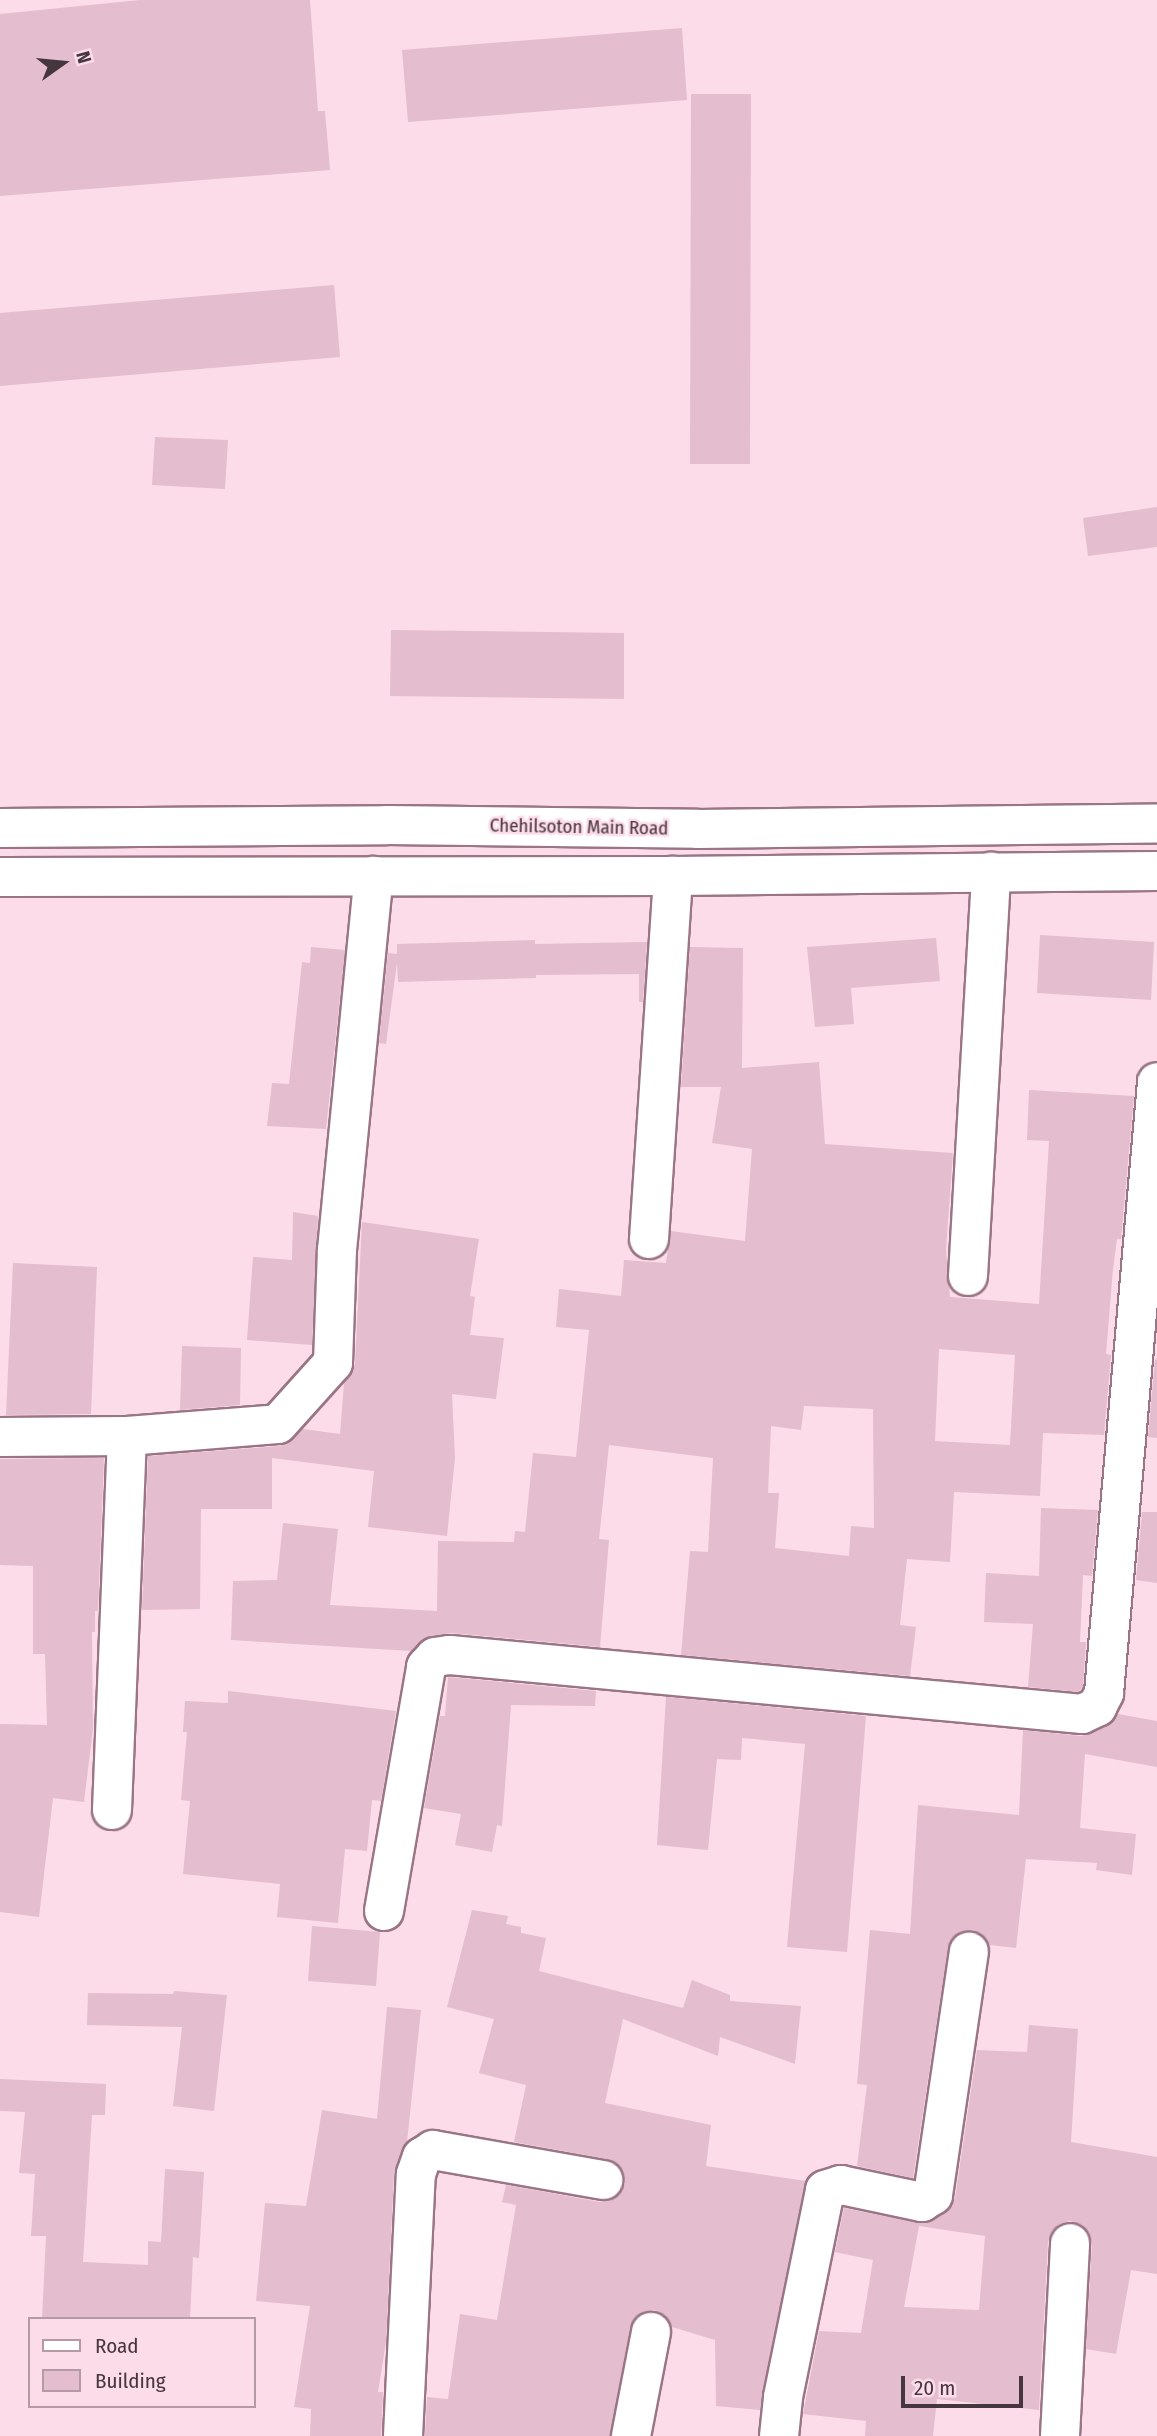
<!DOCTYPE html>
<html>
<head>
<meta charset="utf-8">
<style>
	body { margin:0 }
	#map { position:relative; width:1157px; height:2436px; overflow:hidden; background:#fcdce9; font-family:"Fira Sans Condensed",sans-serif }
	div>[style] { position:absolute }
	.building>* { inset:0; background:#e4bdce }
	.roads { filter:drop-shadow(2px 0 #997585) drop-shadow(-2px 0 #997585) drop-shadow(0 2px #997585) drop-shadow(0 -2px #997585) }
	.minor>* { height:38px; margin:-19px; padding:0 19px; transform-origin:19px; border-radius:19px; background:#fff }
	.secondary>* { height:38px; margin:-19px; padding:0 19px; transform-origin:19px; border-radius:19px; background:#fff }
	span { translate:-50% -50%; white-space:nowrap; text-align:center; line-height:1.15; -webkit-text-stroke:5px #fcdce9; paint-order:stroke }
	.street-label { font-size:19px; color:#46363d }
	.legend { position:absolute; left:28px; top:2317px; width:228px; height:91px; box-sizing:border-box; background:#fcdce9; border:2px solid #b39aa4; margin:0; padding:9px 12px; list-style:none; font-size:21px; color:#46363d }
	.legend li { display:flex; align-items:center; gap:14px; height:35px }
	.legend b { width:35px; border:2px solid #b39aa4 }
	.north { position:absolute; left:28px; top:28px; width:70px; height:70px; -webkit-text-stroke:5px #fcdce9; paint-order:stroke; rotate:75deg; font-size:19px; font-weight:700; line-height:28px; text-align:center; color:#46363d }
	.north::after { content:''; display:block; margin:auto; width:24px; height:32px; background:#46363d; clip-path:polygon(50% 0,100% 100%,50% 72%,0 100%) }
	.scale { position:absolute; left:901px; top:2376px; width:122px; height:32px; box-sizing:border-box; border:4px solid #46363d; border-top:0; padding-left:9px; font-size:21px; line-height:24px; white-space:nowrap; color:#46363d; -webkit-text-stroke:5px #fcdce9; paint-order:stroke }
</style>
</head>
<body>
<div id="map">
	<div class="building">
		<i style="clip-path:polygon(140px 0,310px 0,318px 111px,325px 111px,330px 170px,0 196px,0 14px)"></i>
		<i style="clip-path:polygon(682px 28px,687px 100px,408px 122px,402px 50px)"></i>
		<i style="clip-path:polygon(691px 94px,751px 94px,750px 464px,690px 464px)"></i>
		<i style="clip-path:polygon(334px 285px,340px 357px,0 386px,0 313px)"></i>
		<i style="clip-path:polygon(155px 437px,228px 440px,225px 489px,152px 485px)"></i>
		<i style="clip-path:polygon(1157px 507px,1157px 547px,1088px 556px,1083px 518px)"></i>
		<i style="clip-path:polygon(391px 630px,624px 633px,624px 699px,390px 696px)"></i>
		<i style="clip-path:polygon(1040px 935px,1154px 942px,1151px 1000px,1037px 993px)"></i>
		<i style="clip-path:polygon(936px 938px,940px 981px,851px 988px,854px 1024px,815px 1027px,807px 947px)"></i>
		<i style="clip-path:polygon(535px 940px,535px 944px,647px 942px,643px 1002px,639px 1002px,639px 974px,536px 975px,536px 978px,398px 982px,397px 963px,386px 1044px,379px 1043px,388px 953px,397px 954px,397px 944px)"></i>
		<i style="clip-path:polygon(311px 947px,345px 950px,326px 1129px,267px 1126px,272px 1083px,289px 1084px,302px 962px,310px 963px)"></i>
		<i style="clip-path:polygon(evenodd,690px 947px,743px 948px,742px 1068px,819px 1062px,825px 1144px,953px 1153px,946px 1249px,950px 1297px,1039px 1304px,1049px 1141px,1027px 1140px,1029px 1090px,1134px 1096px,1121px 1239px,1117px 1239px,1113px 1269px,1106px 1354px,1111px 1355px,1104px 1435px,1043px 1433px,1040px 1496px,954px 1492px,950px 1562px,907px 1559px,900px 1625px,916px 1627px,910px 1676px,681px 1655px,690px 1551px,708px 1552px,713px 1458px,609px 1445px,599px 1539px,609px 1540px,600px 1647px,452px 1633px,431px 1636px,411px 1651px,231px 1640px,233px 1581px,277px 1580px,283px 1523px,338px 1529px,330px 1605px,437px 1611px,438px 1541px,514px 1542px,515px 1531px,525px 1532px,533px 1453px,576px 1457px,589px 1330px,556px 1327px,559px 1289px,621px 1296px,624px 1260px,666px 1263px,671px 1231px,745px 1241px,752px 1149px,712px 1143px,721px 1087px,681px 1087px,690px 947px,939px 1349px,1015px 1355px,1010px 1445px,935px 1441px,939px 1349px,690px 947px,804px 1406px,873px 1409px,874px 1528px,851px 1526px,849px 1556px,775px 1548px,779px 1493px,768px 1493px,771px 1426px,801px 1430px,804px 1406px)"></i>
		<i style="clip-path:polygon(293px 1212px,318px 1216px,312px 1345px,247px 1340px,253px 1257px,292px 1260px)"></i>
		<i style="clip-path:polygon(362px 1222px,479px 1239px,470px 1296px,475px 1297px,470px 1335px,504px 1338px,496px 1399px,452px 1394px,455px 1458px,447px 1536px,368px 1527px,374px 1471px,272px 1458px,272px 1509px,201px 1509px,200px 1609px,142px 1610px,148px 1456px,280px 1446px,293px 1439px,303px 1429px,340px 1434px,344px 1383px,355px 1364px)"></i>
		<i style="clip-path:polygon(13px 1263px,97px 1267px,91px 1414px,6px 1415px)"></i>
		<i style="clip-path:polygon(182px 1346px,241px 1348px,240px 1405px,180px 1410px)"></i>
		<i style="clip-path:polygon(1155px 1359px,1157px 1360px,1157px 1438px,1148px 1437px)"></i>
		<i style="clip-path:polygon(104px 1458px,98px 1611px,95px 1611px,95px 1632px,92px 1632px,93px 1729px,84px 1802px,53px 1798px,39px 1917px,0 1912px,0 1724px,47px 1725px,45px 1654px,33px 1654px,33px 1566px,0 1565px,0 1459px)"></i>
		<i style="clip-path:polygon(1041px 1508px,1098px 1510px,1092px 1576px,1083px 1575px,1080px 1642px,1086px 1642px,1083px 1687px,1078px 1692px,1028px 1687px,1033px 1624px,984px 1622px,986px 1573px,1039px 1576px)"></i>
		<i style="clip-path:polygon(1142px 1512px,1157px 1512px,1157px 1583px,1136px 1580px)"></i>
		<i style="clip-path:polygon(448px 1677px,596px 1691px,595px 1706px,511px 1705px,502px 1826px,497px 1825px,492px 1852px,455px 1845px,461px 1814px,424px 1808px,440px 1716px,445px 1716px)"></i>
		<i style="clip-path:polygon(228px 1691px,396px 1711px,381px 1801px,372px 1800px,367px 1851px,345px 1849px,338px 1923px,277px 1917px,280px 1884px,183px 1874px,190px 1801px,181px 1800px,187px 1732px,183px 1732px,185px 1701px,228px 1703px)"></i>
		<i style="clip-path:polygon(666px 1697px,866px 1716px,847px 1952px,787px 1947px,805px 1744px,742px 1738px,741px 1760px,717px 1759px,708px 1850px,657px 1845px)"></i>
		<i style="clip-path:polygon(1118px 1714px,1157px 1721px,1157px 1767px,1085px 1754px,1080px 1828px,1136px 1834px,1132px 1875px,1096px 1870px,1097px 1863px,1026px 1859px,1016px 1948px,990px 1945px,982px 1935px,972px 1930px,960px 1932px,952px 1938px,948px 1948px,913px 2178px,857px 2166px,867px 2085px,857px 2084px,870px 1930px,910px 1934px,918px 1805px,1019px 1815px,1023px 1730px,1081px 1736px,1106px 1727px)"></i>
		<i style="clip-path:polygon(472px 1910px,508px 1916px,506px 1924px,521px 1927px,521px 1933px,546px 1938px,539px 1971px,683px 2008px,692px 1980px,730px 1995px,730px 2001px,801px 2006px,795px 2064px,720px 2037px,718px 2056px,623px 2019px,605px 2103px,711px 2125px,706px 2166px,806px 2181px,760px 2410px,716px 2406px,715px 2340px,672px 2327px,665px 2315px,654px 2310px,645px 2311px,635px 2317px,630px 2328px,610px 2436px,425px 2436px,427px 2397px,448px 2399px,460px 2314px,497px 2320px,516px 2205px,502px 2202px,506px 2185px,600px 2202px,610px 2201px,619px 2195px,625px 2183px,623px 2172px,616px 2163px,607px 2159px,514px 2142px,526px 2085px,479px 2073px,494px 2019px,447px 2007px)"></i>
		<i style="clip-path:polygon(312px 1926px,380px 1932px,376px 1986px,308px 1981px)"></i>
		<i style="clip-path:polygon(174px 1991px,227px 1995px,214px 2111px,173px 2106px,182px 2027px,87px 2025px,88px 1993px,173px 1994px)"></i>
		<i style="clip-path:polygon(387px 2007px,421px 2010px,407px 2142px,394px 2173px,386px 2342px,378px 2392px,383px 2392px,381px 2436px,310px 2436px,311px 2409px,294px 2407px,310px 2306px,256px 2301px,265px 2203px,306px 2206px,322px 2110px,377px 2119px)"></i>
		<i style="clip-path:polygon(evenodd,1029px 2025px,1078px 2029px,1071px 2142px,1157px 2157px,1157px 2274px,1131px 2270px,1116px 2354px,1086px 2349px,1092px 2243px,1089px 2232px,1082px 2225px,1070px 2221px,1059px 2224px,1052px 2231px,1048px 2242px,1039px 2410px,937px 2399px,933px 2436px,865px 2436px,866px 2421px,803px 2414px,819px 2331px,861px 2333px,873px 2260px,835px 2252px,844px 2208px,918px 2223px,933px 2221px,945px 2213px,955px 2198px,977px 2050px,1027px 2052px,1029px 2025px,919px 2226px,985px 2236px,979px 2310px,904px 2307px,919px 2226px)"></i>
		<i style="clip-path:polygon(0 2079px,106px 2084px,105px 2115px,92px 2115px,83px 2262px,148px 2265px,148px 2241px,161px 2242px,165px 2169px,204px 2172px,199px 2258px,193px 2257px,190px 2319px,42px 2319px,46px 2236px,31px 2236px,35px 2174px,19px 2173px,25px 2112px,0 2111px)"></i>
	</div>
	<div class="roads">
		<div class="minor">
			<i style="left:649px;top:1239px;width:364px;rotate:-86.2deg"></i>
			<i style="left:968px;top:1276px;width:405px;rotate:-86.7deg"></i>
			<i style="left:0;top:1437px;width:127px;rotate:-0.5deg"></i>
			<i style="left:127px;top:1436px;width:151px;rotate:-4.5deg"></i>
			<i style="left:278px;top:1424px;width:82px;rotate:-48deg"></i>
			<i style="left:333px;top:1363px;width:113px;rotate:-88deg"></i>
			<i style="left:337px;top:1250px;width:376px;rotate:-84.4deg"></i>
			<i style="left:112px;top:1810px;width:374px;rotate:-87.7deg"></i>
			<i style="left:384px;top:1911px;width:248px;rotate:-80.2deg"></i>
			<i style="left:426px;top:1667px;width:13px;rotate:-48deg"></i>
			<i style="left:435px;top:1657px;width:15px;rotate:-8deg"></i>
			<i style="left:450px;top:1655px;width:635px;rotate:5.33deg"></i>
			<i style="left:1082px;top:1714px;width:17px;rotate:-25deg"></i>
			<i style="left:1097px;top:1707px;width:16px;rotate:-63deg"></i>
			<i style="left:1104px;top:1693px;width:613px;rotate:-85.04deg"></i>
			<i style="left:403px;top:2436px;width:262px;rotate:-87.2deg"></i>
			<i style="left:416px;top:2174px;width:18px;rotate:-71deg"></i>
			<i style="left:422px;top:2157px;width:13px;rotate:-32deg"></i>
			<i style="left:433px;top:2150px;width:173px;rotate:10deg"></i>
			<i style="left:631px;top:2436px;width:106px;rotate:-79.1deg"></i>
			<i style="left:779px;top:2436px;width:39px;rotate:-84deg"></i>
			<i style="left:783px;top:2397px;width:211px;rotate:-78.5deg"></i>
			<i style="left:825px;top:2190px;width:17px;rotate:-17deg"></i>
			<i style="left:841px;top:2185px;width:83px;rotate:11.9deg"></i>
			<i style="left:922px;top:2202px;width:13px;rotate:-32deg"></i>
			<i style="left:933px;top:2195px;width:246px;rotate:-81.6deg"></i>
			<i style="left:1060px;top:2436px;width:193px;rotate:-87deg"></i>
		</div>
		<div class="secondary">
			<i style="left:0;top:828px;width:387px;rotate:-0.4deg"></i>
			<i style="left:387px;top:825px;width:311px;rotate:0.7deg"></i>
			<i style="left:698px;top:829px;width:459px;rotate:-0.7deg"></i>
			<i style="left:0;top:877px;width:673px;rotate:-0.09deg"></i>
			<i style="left:673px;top:876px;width:484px;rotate:-0.6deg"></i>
		</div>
	</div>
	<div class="street-label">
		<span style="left:579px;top:827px;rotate:1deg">Chehilsoton Main Road</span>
	</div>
	<ul class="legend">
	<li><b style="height:9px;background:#fff"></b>Road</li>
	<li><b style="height:19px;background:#e4bdce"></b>Building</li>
	</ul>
	<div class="north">N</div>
	<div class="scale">20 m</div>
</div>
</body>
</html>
